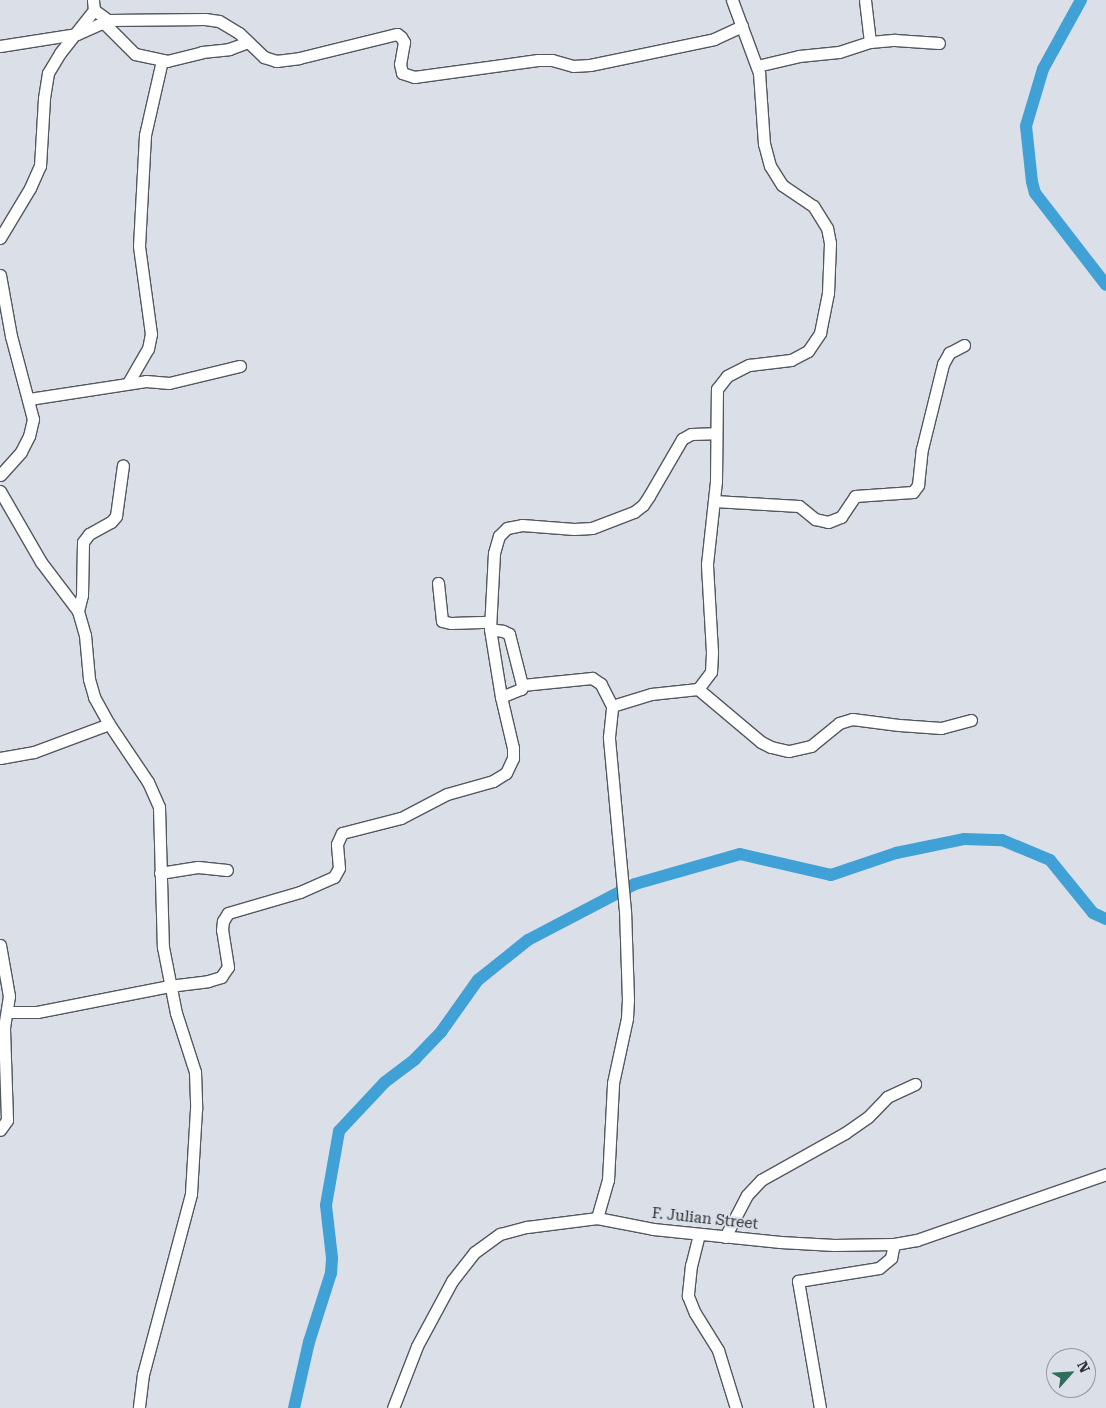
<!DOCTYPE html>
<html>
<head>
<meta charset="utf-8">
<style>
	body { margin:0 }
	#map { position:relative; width:1106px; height:1408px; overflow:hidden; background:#dadfe8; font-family:"Roboto Serif",serif }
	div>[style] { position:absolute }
	.river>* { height:12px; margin:-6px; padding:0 6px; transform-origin:6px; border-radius:6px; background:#40a1d7 }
	.roads { filter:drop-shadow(1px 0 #53585f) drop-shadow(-1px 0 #53585f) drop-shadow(0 1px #53585f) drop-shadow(0 -1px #53585f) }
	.minor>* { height:11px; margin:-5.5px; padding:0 5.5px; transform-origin:5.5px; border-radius:5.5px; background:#fff }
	span { translate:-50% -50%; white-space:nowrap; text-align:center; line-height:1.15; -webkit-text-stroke:4px #dadfe8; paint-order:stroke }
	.street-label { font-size:15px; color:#2d2f32 }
	.north { position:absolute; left:1046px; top:1348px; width:50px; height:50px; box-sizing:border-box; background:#dadfe8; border:1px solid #95999f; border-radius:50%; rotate:64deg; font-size:14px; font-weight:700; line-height:20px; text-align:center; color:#2d2f32 }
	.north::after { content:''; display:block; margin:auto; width:18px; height:22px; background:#306e5b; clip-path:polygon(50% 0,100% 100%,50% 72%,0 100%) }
</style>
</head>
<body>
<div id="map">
	<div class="river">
		<i style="left:1081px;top:0;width:79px;rotate:118.8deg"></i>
		<i style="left:1043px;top:69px;width:59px;rotate:106.6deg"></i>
		<i style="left:1026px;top:126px;width:56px;rotate:83.9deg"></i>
		<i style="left:1032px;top:182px;width:11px;rotate:75deg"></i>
		<i style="left:1035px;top:193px;width:116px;rotate:52.3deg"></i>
		<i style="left:294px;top:1408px;width:68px;rotate:-77.2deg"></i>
		<i style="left:309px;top:1342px;width:72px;rotate:-72.3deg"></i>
		<i style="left:331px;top:1273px;width:15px;rotate:-86deg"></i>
		<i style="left:332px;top:1258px;width:53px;rotate:-96.5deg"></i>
		<i style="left:326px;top:1205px;width:75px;rotate:-80deg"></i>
		<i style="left:339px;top:1131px;width:67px;rotate:-46.8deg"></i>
		<i style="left:385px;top:1082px;width:38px;rotate:-37deg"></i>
		<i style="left:415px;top:1059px;width:37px;rotate:-46deg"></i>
		<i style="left:441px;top:1032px;width:64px;rotate:-54.6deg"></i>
		<i style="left:478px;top:980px;width:64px;rotate:-38.7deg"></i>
		<i style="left:528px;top:940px;width:121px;rotate:-27.6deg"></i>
		<i style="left:635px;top:884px;width:109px;rotate:-15.9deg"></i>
		<i style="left:740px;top:854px;width:93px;rotate:13deg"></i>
		<i style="left:831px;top:875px;width:69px;rotate:-18.7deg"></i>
		<i style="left:896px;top:853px;width:69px;rotate:-11.6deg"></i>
		<i style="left:964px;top:839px;width:38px;rotate:2deg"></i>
		<i style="left:1002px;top:840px;width:52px;rotate:22.6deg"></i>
		<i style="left:1050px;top:860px;width:68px;rotate:50.9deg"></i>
		<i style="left:1093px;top:913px;width:14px;rotate:25deg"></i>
	</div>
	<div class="roads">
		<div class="minor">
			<i style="left:94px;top:10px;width:17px;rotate:36deg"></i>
			<i style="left:108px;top:20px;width:97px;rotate:-0.6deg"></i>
			<i style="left:205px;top:19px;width:14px;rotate:8deg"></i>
			<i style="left:219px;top:21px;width:23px;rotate:31deg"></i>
			<i style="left:239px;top:33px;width:35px;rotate:44deg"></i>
			<i style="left:264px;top:57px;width:13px;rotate:18deg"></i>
			<i style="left:276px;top:61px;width:23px;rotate:-7deg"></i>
			<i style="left:299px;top:58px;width:101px;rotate:-13.8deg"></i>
			<i style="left:397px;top:34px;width:5px;rotate:37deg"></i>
			<i style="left:401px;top:37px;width:6px;rotate:59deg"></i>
			<i style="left:404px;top:42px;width:22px;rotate:100deg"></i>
			<i style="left:400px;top:64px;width:9px;rotate:77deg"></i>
			<i style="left:402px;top:73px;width:13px;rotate:18deg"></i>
			<i style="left:414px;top:77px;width:125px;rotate:-7.8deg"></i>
			<i style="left:538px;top:60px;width:14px"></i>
			<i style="left:552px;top:60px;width:22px;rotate:16deg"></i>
			<i style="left:573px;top:66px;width:17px;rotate:-3deg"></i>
			<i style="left:590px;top:65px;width:127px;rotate:-11.8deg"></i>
			<i style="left:714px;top:39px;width:31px;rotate:-25deg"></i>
			<i style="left:103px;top:22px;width:45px;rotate:45deg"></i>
			<i style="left:135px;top:54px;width:33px;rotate:12deg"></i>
			<i style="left:167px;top:61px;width:36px;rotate:-14deg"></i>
			<i style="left:202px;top:52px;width:27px;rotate:-6deg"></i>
			<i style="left:229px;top:49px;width:20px;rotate:-20deg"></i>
			<i style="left:870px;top:42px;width:25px;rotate:-5deg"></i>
			<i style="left:895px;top:40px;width:44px;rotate:3.9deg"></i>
			<i style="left:0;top:46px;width:78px;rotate:-8.9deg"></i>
			<i style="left:77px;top:34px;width:34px;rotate:-24deg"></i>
			<i style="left:757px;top:66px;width:43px;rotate:-13.4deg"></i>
			<i style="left:799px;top:56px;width:40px;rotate:-5.7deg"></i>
			<i style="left:839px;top:52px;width:33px;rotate:-18deg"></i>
			<i style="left:870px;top:42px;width:42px;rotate:-96.8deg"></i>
			<i style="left:0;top:238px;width:58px;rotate:-59deg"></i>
			<i style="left:30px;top:188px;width:24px;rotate:-66deg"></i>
			<i style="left:40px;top:166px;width:68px;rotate:-86.6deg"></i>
			<i style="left:44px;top:98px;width:25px;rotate:-81deg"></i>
			<i style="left:48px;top:73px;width:23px;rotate:-59deg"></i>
			<i style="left:60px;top:53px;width:55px;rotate:-51.7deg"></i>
			<i style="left:94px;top:10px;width:10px;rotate:-96deg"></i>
			<i style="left:0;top:275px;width:62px;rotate:79.8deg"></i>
			<i style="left:11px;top:336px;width:86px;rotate:75.2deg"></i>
			<i style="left:33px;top:419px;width:17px;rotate:103deg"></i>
			<i style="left:29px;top:436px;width:18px;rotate:117deg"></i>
			<i style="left:21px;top:452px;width:31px;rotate:132deg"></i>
			<i style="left:128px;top:383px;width:39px;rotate:-60deg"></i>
			<i style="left:148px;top:349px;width:15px;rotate:-79deg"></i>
			<i style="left:151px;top:334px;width:89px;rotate:-97.8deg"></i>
			<i style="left:139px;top:246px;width:111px;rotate:-86.9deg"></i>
			<i style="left:145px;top:135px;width:77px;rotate:-77.2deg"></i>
			<i style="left:29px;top:399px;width:118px;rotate:-8.7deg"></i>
			<i style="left:146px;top:381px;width:23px;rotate:5deg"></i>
			<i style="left:169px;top:383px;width:73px;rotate:-13.5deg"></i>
			<i style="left:0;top:491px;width:82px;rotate:60deg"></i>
			<i style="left:41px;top:562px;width:61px;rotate:52.9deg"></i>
			<i style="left:78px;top:611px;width:25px;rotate:74deg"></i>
			<i style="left:85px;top:635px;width:44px;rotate:84.8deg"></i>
			<i style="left:89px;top:679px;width:19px;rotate:74deg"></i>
			<i style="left:94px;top:697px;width:31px;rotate:61deg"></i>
			<i style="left:109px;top:724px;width:70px;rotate:56.1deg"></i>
			<i style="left:148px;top:782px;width:27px;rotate:66deg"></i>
			<i style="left:159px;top:807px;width:140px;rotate:88.4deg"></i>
			<i style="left:163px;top:947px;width:67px;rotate:78.9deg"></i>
			<i style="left:176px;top:1013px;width:62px;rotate:72.1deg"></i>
			<i style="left:195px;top:1072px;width:37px;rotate:88deg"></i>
			<i style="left:196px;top:1109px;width:85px;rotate:93.4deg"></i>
			<i style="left:191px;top:1194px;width:186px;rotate:104.9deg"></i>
			<i style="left:143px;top:1374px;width:34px;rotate:97deg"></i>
			<i style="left:714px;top:501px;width:85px;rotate:3.4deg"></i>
			<i style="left:799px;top:506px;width:21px;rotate:39deg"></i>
			<i style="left:815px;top:519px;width:13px;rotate:13deg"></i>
			<i style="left:828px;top:522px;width:14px;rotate:-21deg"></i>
			<i style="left:841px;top:517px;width:25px;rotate:-56deg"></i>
			<i style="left:855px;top:496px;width:58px;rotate:-3.9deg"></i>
			<i style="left:913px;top:492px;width:9px;rotate:-54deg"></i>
			<i style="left:918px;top:485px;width:36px;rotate:-84deg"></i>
			<i style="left:922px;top:449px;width:88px;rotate:-76.1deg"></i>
			<i style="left:943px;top:364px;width:13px;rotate:-61deg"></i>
			<i style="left:949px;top:353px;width:17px;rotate:-28deg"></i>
			<i style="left:438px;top:583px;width:38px;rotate:84deg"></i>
			<i style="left:442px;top:621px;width:9px;rotate:13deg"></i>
			<i style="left:451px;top:623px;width:38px;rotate:-2deg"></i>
			<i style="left:78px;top:611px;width:16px;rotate:-76deg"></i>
			<i style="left:82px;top:595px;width:53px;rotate:-88.9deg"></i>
			<i style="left:83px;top:542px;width:10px;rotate:-53deg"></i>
			<i style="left:89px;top:534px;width:25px;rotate:-29deg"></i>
			<i style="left:111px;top:522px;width:8px;rotate:-50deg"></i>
			<i style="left:116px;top:516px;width:51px;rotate:-82.2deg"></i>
			<i style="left:698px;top:689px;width:82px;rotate:40.1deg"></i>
			<i style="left:761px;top:742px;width:11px;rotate:27deg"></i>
			<i style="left:771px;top:747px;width:18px;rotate:13deg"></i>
			<i style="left:789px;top:751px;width:23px;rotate:-13deg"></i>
			<i style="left:811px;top:746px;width:36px;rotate:-39deg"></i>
			<i style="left:839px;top:723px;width:14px;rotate:-17deg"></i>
			<i style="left:852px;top:719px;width:47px;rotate:7.3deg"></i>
			<i style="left:899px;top:725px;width:42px;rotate:4.1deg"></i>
			<i style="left:941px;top:728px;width:31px;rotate:-15deg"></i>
			<i style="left:501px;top:697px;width:22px;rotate:-22deg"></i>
			<i style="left:521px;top:689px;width:4px;rotate:-76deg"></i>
			<i style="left:612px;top:706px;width:25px;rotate:-117deg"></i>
			<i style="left:601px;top:684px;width:11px;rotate:-146deg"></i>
			<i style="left:592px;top:678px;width:70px;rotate:174.3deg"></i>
			<i style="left:522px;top:685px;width:53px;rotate:-104.3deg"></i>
			<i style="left:509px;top:634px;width:7px;rotate:-153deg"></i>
			<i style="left:503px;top:631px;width:13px;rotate:-171deg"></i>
			<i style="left:490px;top:629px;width:76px;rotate:-87deg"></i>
			<i style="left:494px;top:553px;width:18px;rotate:-74deg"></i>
			<i style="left:499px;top:536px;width:11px;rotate:-45deg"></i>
			<i style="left:507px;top:528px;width:15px;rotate:-11deg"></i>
			<i style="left:522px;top:525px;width:52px;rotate:4.4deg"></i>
			<i style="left:574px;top:529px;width:18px;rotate:-3deg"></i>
			<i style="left:592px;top:528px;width:45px;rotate:-20.9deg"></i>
			<i style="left:634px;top:512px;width:11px;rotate:-38deg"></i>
			<i style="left:643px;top:505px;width:11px;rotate:-56deg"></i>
			<i style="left:649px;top:496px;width:66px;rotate:-59.9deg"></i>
			<i style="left:682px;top:439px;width:10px;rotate:-29deg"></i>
			<i style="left:691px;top:434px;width:24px;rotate:-2deg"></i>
			<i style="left:0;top:758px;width:35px;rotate:-10deg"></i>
			<i style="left:34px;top:752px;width:80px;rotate:-20.5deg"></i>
			<i style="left:160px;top:873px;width:38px;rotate:-9deg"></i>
			<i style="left:198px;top:867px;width:29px;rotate:6deg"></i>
			<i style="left:0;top:945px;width:52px;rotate:80deg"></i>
			<i style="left:9px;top:996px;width:33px;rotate:99deg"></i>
			<i style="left:4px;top:1029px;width:91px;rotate:88.1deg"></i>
			<i style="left:7px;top:1120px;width:12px;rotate:125deg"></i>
			<i style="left:7px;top:1012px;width:30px"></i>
			<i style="left:37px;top:1012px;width:135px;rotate:-11.1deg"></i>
			<i style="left:169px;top:986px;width:39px;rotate:-7deg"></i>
			<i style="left:208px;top:981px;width:14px;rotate:-17deg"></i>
			<i style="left:221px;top:977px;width:12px;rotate:-55deg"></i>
			<i style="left:228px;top:967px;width:37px;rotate:-99deg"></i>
			<i style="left:222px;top:930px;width:9px;rotate:-84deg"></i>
			<i style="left:223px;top:921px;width:9px;rotate:-58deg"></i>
			<i style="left:228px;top:913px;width:75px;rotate:-16.3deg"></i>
			<i style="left:300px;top:892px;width:37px;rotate:-24deg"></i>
			<i style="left:334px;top:877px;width:10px;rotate:-61deg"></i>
			<i style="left:339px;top:868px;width:24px;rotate:-95deg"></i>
			<i style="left:337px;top:844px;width:12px;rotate:-66deg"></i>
			<i style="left:342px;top:833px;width:61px;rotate:-14.3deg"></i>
			<i style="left:401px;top:818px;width:52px;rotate:-27.6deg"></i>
			<i style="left:447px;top:794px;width:48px;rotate:-15.8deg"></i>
			<i style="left:493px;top:781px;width:15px;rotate:-32deg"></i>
			<i style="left:506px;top:773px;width:17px;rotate:-65deg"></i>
			<i style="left:513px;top:758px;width:10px;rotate:-90deg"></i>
			<i style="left:513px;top:748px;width:52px;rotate:-103.2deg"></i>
			<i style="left:501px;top:697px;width:69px;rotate:-99.2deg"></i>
			<i style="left:597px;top:1218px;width:40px;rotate:-74deg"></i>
			<i style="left:608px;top:1180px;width:97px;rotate:-87deg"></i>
			<i style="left:613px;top:1083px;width:66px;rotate:-77.8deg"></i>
			<i style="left:627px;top:1018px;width:18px;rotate:-87deg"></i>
			<i style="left:628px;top:1000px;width:89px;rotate:-91.9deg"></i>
			<i style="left:625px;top:911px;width:175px;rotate:-95.3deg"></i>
			<i style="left:609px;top:737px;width:31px;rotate:-84deg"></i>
			<i style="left:612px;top:706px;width:41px;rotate:-17.1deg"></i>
			<i style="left:651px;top:694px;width:47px;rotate:-6.1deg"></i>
			<i style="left:698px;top:689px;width:21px;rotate:-53deg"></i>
			<i style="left:711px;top:672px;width:20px;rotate:-87deg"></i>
			<i style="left:712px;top:652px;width:88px;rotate:-93.3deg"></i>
			<i style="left:707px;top:564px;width:83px;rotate:-83.8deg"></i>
			<i style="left:716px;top:481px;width:92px;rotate:-89.4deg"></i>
			<i style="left:717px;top:389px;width:16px;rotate:-52deg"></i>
			<i style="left:727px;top:376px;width:25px;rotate:-27deg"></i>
			<i style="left:749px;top:365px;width:42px;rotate:-6.8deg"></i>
			<i style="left:791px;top:360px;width:19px;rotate:-28deg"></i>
			<i style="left:808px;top:351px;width:22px;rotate:-56deg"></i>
			<i style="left:820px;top:333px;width:41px;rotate:-78.7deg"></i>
			<i style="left:828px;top:293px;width:50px;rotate:-87.7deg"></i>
			<i style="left:830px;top:243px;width:15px;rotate:-101deg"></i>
			<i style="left:827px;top:228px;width:26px;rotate:-122deg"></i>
			<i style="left:813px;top:206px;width:37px;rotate:-146deg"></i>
			<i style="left:782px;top:185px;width:22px;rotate:-122deg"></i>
			<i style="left:770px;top:166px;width:23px;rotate:-105deg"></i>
			<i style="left:764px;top:144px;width:71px;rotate:-94deg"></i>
			<i style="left:759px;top:73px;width:78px;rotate:-110.3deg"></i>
			<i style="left:699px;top:1234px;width:32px;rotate:104deg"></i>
			<i style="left:691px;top:1265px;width:31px;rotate:96deg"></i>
			<i style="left:688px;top:1296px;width:18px;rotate:68deg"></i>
			<i style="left:695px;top:1313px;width:44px;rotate:58.1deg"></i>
			<i style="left:718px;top:1350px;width:61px;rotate:72.8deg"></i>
			<i style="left:725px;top:1237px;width:47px;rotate:-62.4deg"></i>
			<i style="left:747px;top:1195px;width:21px;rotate:-47deg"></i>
			<i style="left:761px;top:1180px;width:96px;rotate:-29.2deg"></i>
			<i style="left:845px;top:1133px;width:28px;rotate:-35deg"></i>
			<i style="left:868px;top:1117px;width:28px;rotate:-46deg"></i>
			<i style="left:887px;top:1097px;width:31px;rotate:-25deg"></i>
			<i style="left:393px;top:1408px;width:66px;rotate:-68.8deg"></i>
			<i style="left:417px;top:1346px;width:74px;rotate:-61.7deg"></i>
			<i style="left:452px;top:1281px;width:37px;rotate:-52deg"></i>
			<i style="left:475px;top:1252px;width:31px;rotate:-36deg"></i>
			<i style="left:500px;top:1234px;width:28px;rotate:-15deg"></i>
			<i style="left:527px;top:1227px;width:71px;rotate:-7.3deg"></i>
			<i style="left:597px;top:1218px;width:57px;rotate:11.1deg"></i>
			<i style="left:653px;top:1229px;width:128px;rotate:5.8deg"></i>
			<i style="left:780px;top:1242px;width:54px;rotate:3.2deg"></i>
			<i style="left:834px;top:1245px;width:60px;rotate:-1deg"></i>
			<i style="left:894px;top:1244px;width:23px;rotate:-10deg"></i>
			<i style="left:917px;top:1240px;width:200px;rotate:-19.2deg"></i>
			<i style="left:820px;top:1408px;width:129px;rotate:-99.8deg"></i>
			<i style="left:798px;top:1281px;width:82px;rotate:-9.1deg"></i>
			<i style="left:879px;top:1268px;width:16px;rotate:-40deg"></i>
			<i style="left:891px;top:1258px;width:14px;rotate:-78deg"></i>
		</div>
	</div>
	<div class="street-label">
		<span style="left:705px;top:1219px;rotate:6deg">F. Julian Street</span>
	</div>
	<div class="north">N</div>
</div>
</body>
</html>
